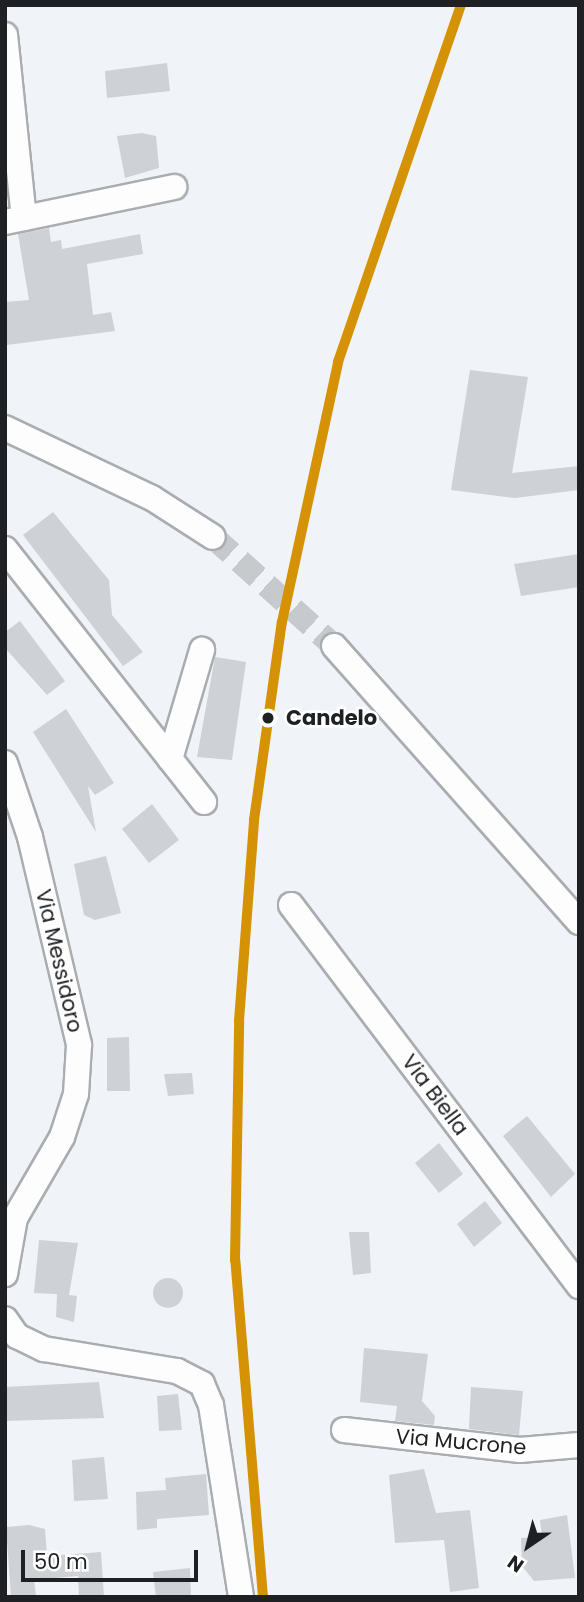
<!DOCTYPE html>
<html>
<head>
<meta charset="utf-8">
<style>
	body { margin:0 }
	#map { position:relative; width:584px; height:1602px; overflow:hidden; background:#f0f4f8; font-family:Poppins,sans-serif }
	div>[style] { position:absolute }
	.building>* { inset:0; background:#ced1d5 }
	.round { border-radius:50% }
	.minor-tunnel>* { height:24px; margin-top:-12px; transform-origin:0; background:repeating-linear-gradient(90deg,#c6cacd 0 24px,transparent 0 36px) }
	.roads { filter:drop-shadow(2px 0 #aaadb0) drop-shadow(-2px 0 #aaadb0) drop-shadow(0 2px #aaadb0) drop-shadow(0 -2px #aaadb0) }
	.minor>* { height:24px; margin:-12px; padding:0 12px; transform-origin:12px; border-radius:12px; background:#fdfdfe }
	.rail-1>* { height:10px; margin:-5px; padding:0 5px; transform-origin:5px; border-radius:5px; background:#d69205 }
	.dots>* { width:19px; height:19px; translate:-50% -50%; box-sizing:border-box; border:4px solid #fff; border-radius:50% }
	span { translate:-50% -50%; white-space:nowrap; text-align:center; line-height:1.15; -webkit-text-stroke:5px #fff; paint-order:stroke }
	.stop-label { font-size:21px; color:#1e2023; font-weight:700 }
	.left { translate:0 -50%; text-align:left }
	.street-label { font-size:21px; color:#1e2023 }
	.frame { position:absolute; inset:0; border:7px solid #1e2023; pointer-events:none }
	.north { position:absolute; left:493px; top:1511px; width:70px; height:70px; -webkit-text-stroke:5px #fff; paint-order:stroke; rotate:215deg; font-size:19px; font-weight:700; line-height:28px; text-align:center; color:#1e2023 }
	.north::after { content:''; display:block; margin:auto; width:24px; height:32px; background:#1e2023; clip-path:polygon(50% 0,100% 100%,50% 72%,0 100%) }
	.scale { position:absolute; left:21px; top:1550px; width:177px; height:32px; box-sizing:border-box; border:4px solid #1e2023; border-top:0; padding-left:9px; font-size:21px; line-height:24px; white-space:nowrap; color:#1e2023; -webkit-text-stroke:5px #fff; paint-order:stroke }
</style>
</head>
<body>
<div id="map">
	<div class="building">
		<i style="clip-path:polygon(167px 63px,170px 91px,107px 98px,105px 71px)"></i>
		<i style="clip-path:polygon(142px 133px,156px 136px,159px 168px,125px 178px,117px 136px)"></i>
		<i style="clip-path:polygon(49px 228px,51px 242px,61px 240px,62px 249px,140px 234px,143px 254px,87px 264px,93px 315px,111px 312px,115px 331px,7px 345px,5px 302px,29px 300px,18px 234px)"></i>
		<i style="clip-path:polygon(470px 370px,528px 377px,512px 473px,579px 466px,579px 490px,515px 498px,451px 490px)"></i>
		<i style="clip-path:polygon(53px 512px,109px 580px,112px 615px,143px 652px,123px 666px,23px 535px)"></i>
		<i style="clip-path:polygon(579px 554px,579px 587px,521px 596px,514px 564px)"></i>
		<i style="clip-path:polygon(20px 621px,65px 681px,47px 695px,5px 648px,5px 632px)"></i>
		<i style="clip-path:polygon(215px 657px,246px 662px,232px 760px,197px 757px)"></i>
		<i style="clip-path:polygon(66px 709px,114px 783px,95px 795px,88px 786px,96px 832px,33px 732px)"></i>
		<i style="clip-path:polygon(152px 804px,179px 840px,149px 863px,122px 829px)"></i>
		<i style="clip-path:polygon(106px 856px,121px 913px,95px 920px,84px 915px,74px 864px)"></i>
		<i style="clip-path:polygon(129px 1037px,130px 1091px,107px 1091px,107px 1038px)"></i>
		<i style="clip-path:polygon(192px 1073px,194px 1094px,168px 1096px,164px 1074px)"></i>
		<i style="clip-path:polygon(527px 1116px,575px 1174px,551px 1197px,503px 1136px)"></i>
		<i style="clip-path:polygon(439px 1143px,463px 1174px,439px 1193px,415px 1163px)"></i>
		<i style="clip-path:polygon(485px 1201px,502px 1223px,474px 1247px,457px 1224px)"></i>
		<i style="clip-path:polygon(349px 1232px,369px 1232px,371px 1273px,353px 1275px)"></i>
		<i style="clip-path:polygon(39px 1240px,78px 1243px,69px 1295px,77px 1296px,74px 1322px,56px 1317px,57px 1294px,34px 1293px)"></i>
		<i class="round" style="left:153px;top:1278px;width:30px;height:30px"></i>
		<i style="clip-path:polygon(364px 1348px,428px 1354px,422px 1401px,435px 1416px,434px 1425px,395px 1421px,397px 1406px,360px 1402px)"></i>
		<i style="clip-path:polygon(99px 1382px,104px 1418px,5px 1421px,5px 1387px)"></i>
		<i style="clip-path:polygon(471px 1387px,523px 1391px,519px 1435px,469px 1429px)"></i>
		<i style="clip-path:polygon(178px 1394px,182px 1430px,159px 1431px,157px 1396px)"></i>
		<i style="clip-path:polygon(104px 1457px,108px 1499px,74px 1501px,72px 1460px)"></i>
		<i style="clip-path:polygon(424px 1469px,436px 1513px,470px 1510px,479px 1588px,450px 1592px,444px 1540px,395px 1543px,389px 1475px)"></i>
		<i style="clip-path:polygon(206px 1474px,209px 1515px,157px 1519px,157px 1528px,137px 1530px,136px 1492px,166px 1490px,165px 1478px)"></i>
		<i style="clip-path:polygon(567px 1515px,575px 1578px,534px 1581px,522px 1566px,521px 1538px,542px 1537px,540px 1520px)"></i>
		<i style="clip-path:polygon(29px 1525px,45px 1529px,47px 1556px,101px 1552px,104px 1597px,79px 1597px,78px 1576px,34px 1580px,36px 1595px,11px 1597px,6px 1527px)"></i>
		<i style="clip-path:polygon(190px 1568px,191px 1597px,156px 1597px,153px 1572px)"></i>
	</div>
	<div class="minor-tunnel">
		<i style="left:213px;top:537px;width:163px;rotate:42deg"></i>
	</div>
	<div class="roads">
		<div class="minor">
			<i style="left:5px;top:35px;width:184px;rotate:84.1deg"></i>
			<i style="left:5px;top:222px;width:173px;rotate:-11.7deg"></i>
			<i style="left:5px;top:428px;width:163px;rotate:25.5deg"></i>
			<i style="left:152px;top:498px;width:72px;rotate:32.6deg"></i>
			<i style="left:5px;top:549px;width:322px;rotate:51.8deg"></i>
			<i style="left:334px;top:646px;width:369px;rotate:48.4deg"></i>
			<i style="left:170px;top:759px;width:114px;rotate:-73.6deg"></i>
			<i style="left:5px;top:763px;width:78px;rotate:71.3deg"></i>
			<i style="left:30px;top:837px;width:214px;rotate:76.7deg"></i>
			<i style="left:79px;top:1045px;width:49px;rotate:93.5deg"></i>
			<i style="left:76px;top:1094px;width:45px;rotate:108deg"></i>
			<i style="left:62px;top:1137px;width:94px;rotate:120.1deg"></i>
			<i style="left:15px;top:1218px;width:57px;rotate:100.1deg"></i>
			<i style="left:291px;top:905px;width:478px;rotate:52.9deg"></i>
			<i style="left:5px;top:1319px;width:21px;rotate:55deg"></i>
			<i style="left:17px;top:1336px;width:30px;rotate:26deg"></i>
			<i style="left:44px;top:1349px;width:135px;rotate:9.4deg"></i>
			<i style="left:177px;top:1371px;width:28px;rotate:27deg"></i>
			<i style="left:202px;top:1384px;width:23px;rotate:67deg"></i>
			<i style="left:211px;top:1405px;width:194px;rotate:81.1deg"></i>
			<i style="left:344px;top:1430px;width:177px;rotate:6.5deg"></i>
			<i style="left:520px;top:1450px;width:59px;rotate:-4.8deg"></i>
		</div>
	</div>
	<div class="rail-1">
		<i style="left:263px;top:1597px;width:338px;rotate:-94.7deg"></i>
		<i style="left:235px;top:1260px;width:239px;rotate:-89deg"></i>
		<i style="left:239px;top:1021px;width:202px;rotate:-85.7deg"></i>
		<i style="left:254px;top:820px;width:200px;rotate:-82deg"></i>
		<i style="left:282px;top:622px;width:266px;rotate:-77.8deg"></i>
		<i style="left:338px;top:362px;width:378px;rotate:-71deg"></i>
	</div>
	<div class="dots">
		<i style="left:268px;top:718px;background:#1e2023"></i>
	</div>
	<div class="stop-label">
		<span class="left" style="left:286px;top:718px">Candelo</span>
	</div>
	<div class="street-label">
		<span style="left:59px;top:961px;rotate:77deg">Via Messidoro</span>
		<span style="left:435px;top:1095px;rotate:53deg">Via Biella</span>
		<span style="left:461px;top:1442px;rotate:5deg">Via Mucrone</span>
	</div>
	<div class="frame"></div>
	<div class="north">N</div>
	<div class="scale">50 m</div>
</div>
</body>
</html>
